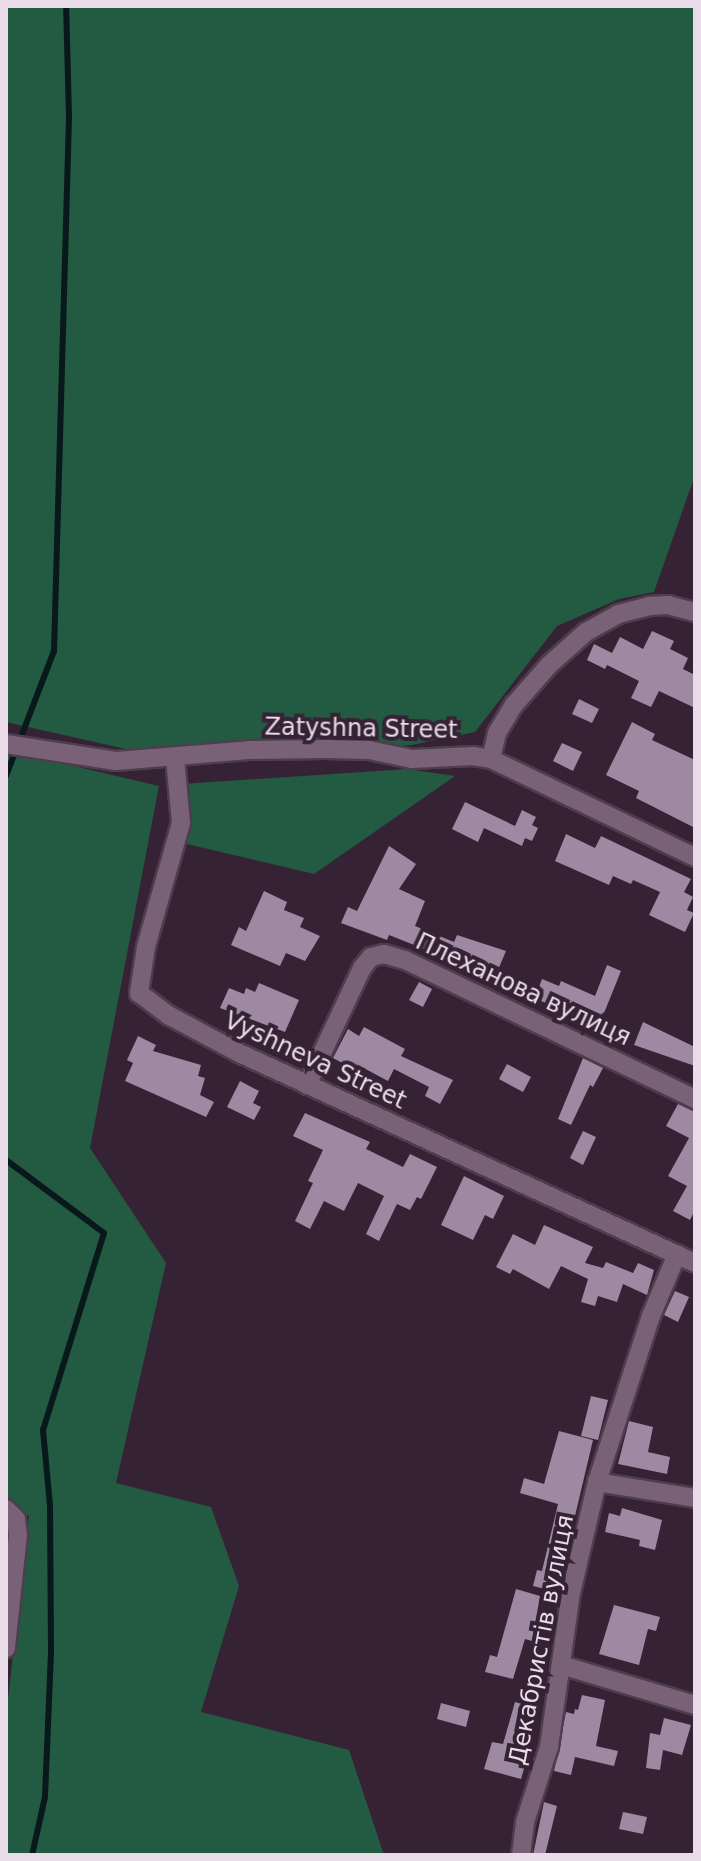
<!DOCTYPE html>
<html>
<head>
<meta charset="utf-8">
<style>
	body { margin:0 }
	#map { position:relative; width:701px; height:1861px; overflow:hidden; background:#362235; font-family:"DejaVu Sans",sans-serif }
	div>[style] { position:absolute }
	.green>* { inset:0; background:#235a42 }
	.stream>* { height:6px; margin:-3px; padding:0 3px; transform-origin:3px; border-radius:3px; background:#09181b }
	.building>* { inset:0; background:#9d89a1 }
	.roads { filter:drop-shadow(2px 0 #4e3d4d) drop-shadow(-2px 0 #4e3d4d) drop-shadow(0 2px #4e3d4d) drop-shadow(0 -2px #4e3d4d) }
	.minor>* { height:18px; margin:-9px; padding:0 9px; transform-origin:9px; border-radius:9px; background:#796277 }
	span { translate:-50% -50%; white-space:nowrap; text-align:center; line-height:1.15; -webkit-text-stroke:8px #362235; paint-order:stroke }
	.street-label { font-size:24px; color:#e9dce8 }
	.frame { position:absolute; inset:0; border:8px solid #e9dce8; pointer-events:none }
</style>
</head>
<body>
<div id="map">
	<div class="green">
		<i style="clip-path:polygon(6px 6px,695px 6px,695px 475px,654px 592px,619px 599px,557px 626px,475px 732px,412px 745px,157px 756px,6px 722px)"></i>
		<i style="clip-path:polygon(6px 750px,159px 786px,90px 1148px,166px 1263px,116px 1483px,211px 1507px,239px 1586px,201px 1712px,349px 1750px,384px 1855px,6px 1855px,6px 1716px,29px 1516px,6px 1504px)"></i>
		<i style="clip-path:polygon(407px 769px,455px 776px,314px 874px,174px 841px,182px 784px)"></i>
	</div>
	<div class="stream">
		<i style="left:6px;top:776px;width:134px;rotate:-69deg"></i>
		<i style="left:54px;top:651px;width:534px;rotate:-88.39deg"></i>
		<i style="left:69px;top:117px;width:111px;rotate:-91.5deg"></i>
		<i style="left:6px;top:1160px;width:122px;rotate:36.7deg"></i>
		<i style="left:104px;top:1233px;width:206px;rotate:107.2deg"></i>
		<i style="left:43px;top:1430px;width:75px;rotate:84.7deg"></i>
		<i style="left:50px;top:1505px;width:148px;rotate:89.6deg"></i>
		<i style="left:51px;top:1653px;width:144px;rotate:92.4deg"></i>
		<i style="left:45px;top:1797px;width:59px;rotate:102.6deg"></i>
	</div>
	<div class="building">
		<i style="clip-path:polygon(652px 631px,674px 641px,670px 649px,688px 658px,683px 669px,695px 675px,695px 708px,659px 691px,651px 707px,631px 698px,639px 681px,607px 665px,605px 669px,587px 660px,594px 644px,612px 653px,620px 637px,643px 649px)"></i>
		<i style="clip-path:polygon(579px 699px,599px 709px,592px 723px,572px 714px)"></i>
		<i style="clip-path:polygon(632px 722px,655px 734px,652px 740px,695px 760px,695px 828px,636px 798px,639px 791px,606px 775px)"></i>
		<i style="clip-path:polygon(562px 743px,582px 752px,573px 771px,553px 761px)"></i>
		<i style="clip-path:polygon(465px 802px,515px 826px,522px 810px,536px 817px,532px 825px,538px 828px,532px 841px,525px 838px,522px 846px,484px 828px,478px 842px,452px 829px)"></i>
		<i style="clip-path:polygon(566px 834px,595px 848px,601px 836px,691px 879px,684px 892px,693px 897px,687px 910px,694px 913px,685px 932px,649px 915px,660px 892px,633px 880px,631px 884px,613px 876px,609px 885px,555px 861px)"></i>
		<i style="clip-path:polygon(389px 846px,416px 864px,399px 889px,425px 901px,415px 926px,454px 942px,457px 935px,506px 951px,495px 977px,389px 935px,387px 940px,341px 923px,348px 907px,357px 911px)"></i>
		<i style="clip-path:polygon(264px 891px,287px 902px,284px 910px,304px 918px,300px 927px,320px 936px,305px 961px,286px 953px,280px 966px,231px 945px,239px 927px,246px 931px)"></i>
		<i style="clip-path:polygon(607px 965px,621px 971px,598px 1028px,535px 998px,542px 979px,559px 986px,561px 981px,595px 996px)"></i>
		<i style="clip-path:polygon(419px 982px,432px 989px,423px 1007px,409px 1000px)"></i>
		<i style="clip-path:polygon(259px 983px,299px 1000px,285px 1032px,220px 1008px,229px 988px,244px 994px,246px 988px,255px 992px)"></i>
		<i style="clip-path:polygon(643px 1022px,695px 1047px,695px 1066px,634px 1045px)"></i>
		<i style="clip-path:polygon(364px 1027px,405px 1049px,401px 1056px,453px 1080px,440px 1104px,425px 1096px,429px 1087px,394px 1069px,388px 1081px,358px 1065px,355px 1070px,333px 1058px,348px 1029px,359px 1036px)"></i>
		<i style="clip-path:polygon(138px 1036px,156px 1045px,153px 1051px,201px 1065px,198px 1076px,205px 1078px,200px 1095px,214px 1102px,206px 1117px,125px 1081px,133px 1063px,127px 1060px)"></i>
		<i style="clip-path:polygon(583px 1058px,603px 1068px,593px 1087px,590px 1085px,571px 1125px,558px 1119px)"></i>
		<i style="clip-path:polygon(507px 1064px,531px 1077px,523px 1092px,499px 1079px)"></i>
		<i style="clip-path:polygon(240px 1081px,259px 1091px,253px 1103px,261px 1107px,254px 1120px,227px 1107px)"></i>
		<i style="clip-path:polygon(678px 1104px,695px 1112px,695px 1210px,690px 1220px,673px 1211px,687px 1186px,668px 1176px,689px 1138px,666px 1126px)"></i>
		<i style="clip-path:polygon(305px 1113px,370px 1142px,366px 1149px,403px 1167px,410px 1154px,437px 1167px,421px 1199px,417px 1197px,410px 1210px,397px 1204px,379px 1241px,366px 1234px,384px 1196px,358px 1183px,344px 1211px,324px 1201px,310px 1229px,295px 1221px,313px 1183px,308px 1181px,323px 1150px,293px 1136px)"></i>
		<i style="clip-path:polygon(583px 1131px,596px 1137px,583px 1165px,570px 1158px)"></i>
		<i style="clip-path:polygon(464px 1176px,504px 1196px,493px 1219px,485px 1215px,473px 1240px,441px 1225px)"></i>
		<i style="clip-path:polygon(544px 1225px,593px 1247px,585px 1263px,603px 1268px,606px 1262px,633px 1273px,638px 1263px,654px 1270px,647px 1295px,623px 1284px,617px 1302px,598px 1296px,595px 1306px,581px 1302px,588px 1279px,561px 1266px,549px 1289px,513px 1269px,510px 1274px,496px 1267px,513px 1234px,535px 1245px)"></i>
		<i style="clip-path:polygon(675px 1291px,689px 1297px,678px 1322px,664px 1315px)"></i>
		<i style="clip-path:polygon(591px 1396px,608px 1400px,598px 1440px,581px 1436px)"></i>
		<i style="clip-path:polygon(629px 1421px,653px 1427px,648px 1452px,670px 1457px,667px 1474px,618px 1464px)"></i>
		<i style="clip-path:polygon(559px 1431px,593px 1440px,557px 1592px,533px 1586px,537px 1570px,542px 1571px,558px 1504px,520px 1493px,524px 1478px,544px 1484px)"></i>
		<i style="clip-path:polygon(622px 1508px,662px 1520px,655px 1550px,639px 1546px,640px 1540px,605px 1532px,609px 1513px,620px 1516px)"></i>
		<i style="clip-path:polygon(516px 1589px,540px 1596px,532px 1641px,525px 1639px,513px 1679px,485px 1672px,490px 1655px,497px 1657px)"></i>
		<i style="clip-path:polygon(614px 1605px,660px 1617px,656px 1631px,648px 1629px,639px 1665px,599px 1654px)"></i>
		<i style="clip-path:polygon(582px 1695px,605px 1700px,596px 1746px,618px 1751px,614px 1766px,575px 1757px,571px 1775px,554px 1771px,566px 1712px,574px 1714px,575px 1709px,578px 1710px)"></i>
		<i style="clip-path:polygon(515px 1702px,532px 1707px,521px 1750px,529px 1752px,521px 1779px,484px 1769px,492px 1742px,503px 1744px)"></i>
		<i style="clip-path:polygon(441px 1703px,470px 1711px,466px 1727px,437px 1719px)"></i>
		<i style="clip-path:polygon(664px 1718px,691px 1725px,682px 1755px,663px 1750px,660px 1770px,646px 1768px,650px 1733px,660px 1735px)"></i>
		<i style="clip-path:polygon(544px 1802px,557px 1806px,545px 1855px,533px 1855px)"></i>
		<i style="clip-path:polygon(623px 1812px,647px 1817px,643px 1834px,619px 1829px)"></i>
	</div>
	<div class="roads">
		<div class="minor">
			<i style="left:6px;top:744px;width:111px;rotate:8.8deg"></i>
			<i style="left:116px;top:761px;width:133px;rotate:-4.7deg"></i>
			<i style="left:249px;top:750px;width:76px;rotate:-0.8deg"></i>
			<i style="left:325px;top:749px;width:44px;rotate:1.3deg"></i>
			<i style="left:369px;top:750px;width:44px;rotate:11.8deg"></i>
			<i style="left:412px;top:759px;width:61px;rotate:-2.8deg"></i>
			<i style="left:473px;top:756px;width:18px;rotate:9deg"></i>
			<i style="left:491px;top:759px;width:226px;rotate:25.7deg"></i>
			<i style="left:175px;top:758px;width:65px;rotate:84.7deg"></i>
			<i style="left:181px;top:823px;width:129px;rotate:105.8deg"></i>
			<i style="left:146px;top:947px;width:47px;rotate:98.7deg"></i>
			<i style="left:139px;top:993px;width:39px;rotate:37deg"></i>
			<i style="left:170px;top:1016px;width:76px;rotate:28.2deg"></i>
			<i style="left:237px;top:1052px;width:504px;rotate:24.74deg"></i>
			<i style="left:491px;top:759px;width:27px;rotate:-77deg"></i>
			<i style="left:497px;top:733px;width:33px;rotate:-59deg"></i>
			<i style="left:514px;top:705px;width:53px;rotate:-48.8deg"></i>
			<i style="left:549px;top:665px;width:50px;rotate:-41.7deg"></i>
			<i style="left:586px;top:632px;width:37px;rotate:-29deg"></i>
			<i style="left:618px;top:614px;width:32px;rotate:-14deg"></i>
			<i style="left:649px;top:606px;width:19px;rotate:-3deg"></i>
			<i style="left:668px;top:605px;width:28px;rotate:15deg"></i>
			<i style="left:307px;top:1085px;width:129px;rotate:-64.8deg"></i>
			<i style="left:362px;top:968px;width:14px;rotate:-51deg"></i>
			<i style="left:371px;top:957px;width:13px;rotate:-13deg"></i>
			<i style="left:384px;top:954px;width:22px;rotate:16deg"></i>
			<i style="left:405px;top:960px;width:322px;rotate:25.6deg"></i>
			<i style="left:597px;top:1482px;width:99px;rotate:9.3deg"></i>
			<i style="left:6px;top:1509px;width:14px;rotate:45deg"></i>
			<i style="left:16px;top:1519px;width:16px;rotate:83deg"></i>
			<i style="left:18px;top:1535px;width:114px;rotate:96.1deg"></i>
			<i style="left:561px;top:1665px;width:140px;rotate:16.6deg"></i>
			<i style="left:521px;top:1855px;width:33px;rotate:-83deg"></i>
			<i style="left:525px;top:1822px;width:79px;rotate:-72.3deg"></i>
			<i style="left:549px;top:1747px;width:156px;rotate:-81.9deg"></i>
			<i style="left:571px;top:1593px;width:114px;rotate:-76.8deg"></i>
			<i style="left:597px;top:1482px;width:175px;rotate:-72deg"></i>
			<i style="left:651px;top:1316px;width:67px;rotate:-67.2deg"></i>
		</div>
	</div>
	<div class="street-label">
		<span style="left:361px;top:729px;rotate:1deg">Zatyshna Street</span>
		<span style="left:523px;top:990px;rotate:25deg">Плеханова вулиця</span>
		<span style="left:315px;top:1061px;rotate:25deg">Vyshneva Street</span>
		<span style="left:542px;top:1640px;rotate:-79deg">Декабристів вулиця</span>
	</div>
	<div class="frame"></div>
</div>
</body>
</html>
